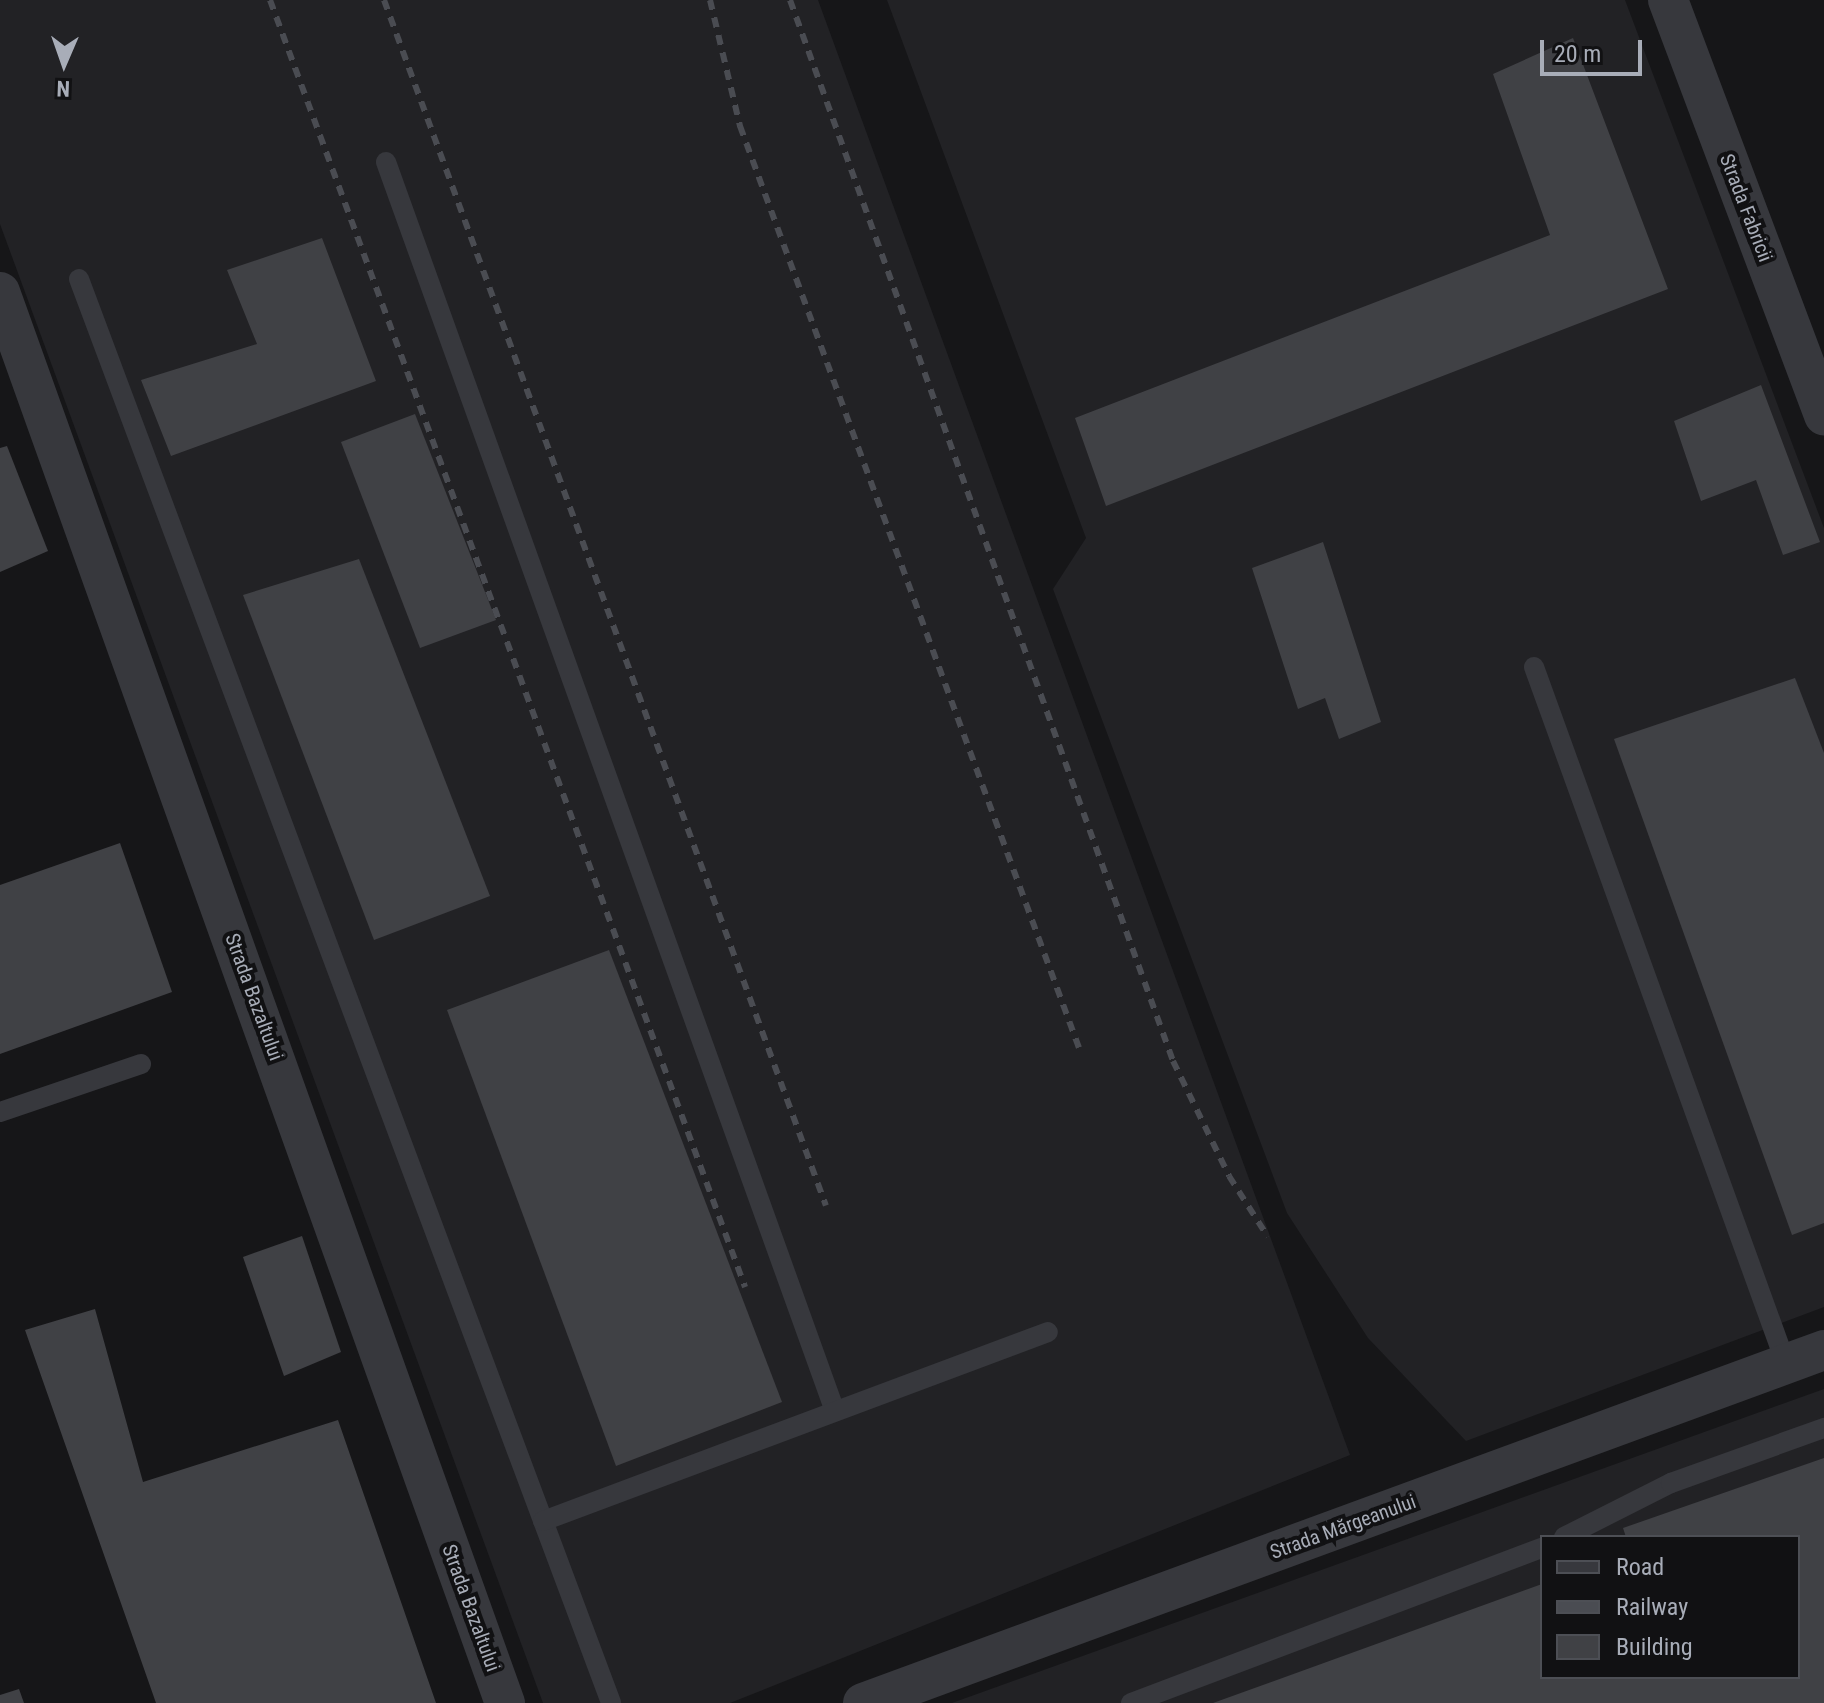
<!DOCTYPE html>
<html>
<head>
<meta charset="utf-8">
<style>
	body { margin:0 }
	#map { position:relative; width:1824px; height:1703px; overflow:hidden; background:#161618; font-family:"Roboto Condensed",sans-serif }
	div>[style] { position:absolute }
	.built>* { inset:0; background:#222225 }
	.building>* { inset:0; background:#404145 }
	.lane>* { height:20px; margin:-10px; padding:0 10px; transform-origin:10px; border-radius:10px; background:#37383d }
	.street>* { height:40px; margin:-20px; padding:0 20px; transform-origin:20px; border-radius:20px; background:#37383d }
	.rail>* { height:6px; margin-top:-3px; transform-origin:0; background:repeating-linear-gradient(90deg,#4a4c52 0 10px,transparent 0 18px) }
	span { translate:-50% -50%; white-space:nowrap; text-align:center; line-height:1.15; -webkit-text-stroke:8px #111113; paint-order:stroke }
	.street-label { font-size:20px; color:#a8adb8 }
	.legend { position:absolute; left:1540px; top:1535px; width:260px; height:144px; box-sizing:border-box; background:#111113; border:2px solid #4d4f55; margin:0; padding:10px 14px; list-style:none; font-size:24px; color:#a8adb8 }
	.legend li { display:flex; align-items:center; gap:16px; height:40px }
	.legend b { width:40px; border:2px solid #4d4f55 }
	.north { position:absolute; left:24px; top:24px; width:80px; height:80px; -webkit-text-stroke:6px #111113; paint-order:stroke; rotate:182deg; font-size:22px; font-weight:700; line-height:32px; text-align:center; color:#a8adb8 }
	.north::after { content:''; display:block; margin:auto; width:28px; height:36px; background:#a8adb8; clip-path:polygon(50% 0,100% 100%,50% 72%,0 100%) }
	.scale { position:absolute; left:1540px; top:40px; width:102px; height:36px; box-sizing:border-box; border:4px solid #a8adb8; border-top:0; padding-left:10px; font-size:24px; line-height:28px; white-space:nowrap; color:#a8adb8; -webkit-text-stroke:6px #111113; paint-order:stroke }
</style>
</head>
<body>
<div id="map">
	<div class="built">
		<i style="clip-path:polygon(0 0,818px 0,1350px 1455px,730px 1703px,543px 1703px,0 224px)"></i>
		<i style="clip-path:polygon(887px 0,1625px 0,1824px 528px,1824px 1307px,1466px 1441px,1368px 1338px,1287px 1213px,1053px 589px,1086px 538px)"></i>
		<i style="clip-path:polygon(evenodd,1824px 1389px,1824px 1703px,952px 1703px,1824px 1389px,1542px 1537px,1798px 1537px,1798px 1677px,1542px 1677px,1542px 1537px)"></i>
	</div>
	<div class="building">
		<i style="clip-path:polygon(1573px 38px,1668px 289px,1106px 506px,1075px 418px,1550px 235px,1493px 74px)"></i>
		<i style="clip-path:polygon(322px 238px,376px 381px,171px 456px,141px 380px,257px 344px,227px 270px)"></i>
		<i style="clip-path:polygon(1761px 385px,1820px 542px,1783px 555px,1756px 480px,1701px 501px,1674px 421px)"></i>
		<i style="clip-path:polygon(415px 414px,496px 620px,420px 648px,341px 442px)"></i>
		<i style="clip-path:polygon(7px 446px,48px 551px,0 572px,0 448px)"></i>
		<i style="clip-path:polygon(1323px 542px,1381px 722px,1339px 739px,1325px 698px,1298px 709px,1252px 568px)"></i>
		<i style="clip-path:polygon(359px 559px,490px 896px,374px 940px,243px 595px)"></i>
		<i style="clip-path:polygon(1795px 678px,1824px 753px,1824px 1223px,1792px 1235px,1614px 739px)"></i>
		<i style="clip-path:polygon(120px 843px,172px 992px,0 1054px,0 885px)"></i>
		<i style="clip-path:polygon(609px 950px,782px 1402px,616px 1466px,447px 1010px)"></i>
		<i style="clip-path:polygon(302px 1236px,341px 1352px,284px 1376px,243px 1257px)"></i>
		<i style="clip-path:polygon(95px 1309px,143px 1482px,338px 1420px,436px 1703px,156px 1703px,25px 1330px)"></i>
		<i style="clip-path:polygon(1824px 1458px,1824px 1703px,1213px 1703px,1542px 1584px,1542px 1677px,1798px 1677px,1798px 1537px,1626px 1537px,1623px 1528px)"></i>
		<i style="clip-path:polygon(19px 1689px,24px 1703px,0 1703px,0 1695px)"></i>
	</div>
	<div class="lane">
		<i style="left:386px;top:162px;width:1327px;rotate:70.23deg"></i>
		<i style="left:79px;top:279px;width:1520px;rotate:69.51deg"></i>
		<i style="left:1534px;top:667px;width:741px;rotate:70.12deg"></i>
		<i style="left:0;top:1112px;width:149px;rotate:-18.8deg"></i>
		<i style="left:543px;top:1521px;width:539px;rotate:-20.52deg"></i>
		<i style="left:1564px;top:1537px;width:120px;rotate:-26.8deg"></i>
		<i style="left:1671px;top:1483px;width:163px;rotate:-19.8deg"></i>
		<i style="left:1131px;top:1703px;width:439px;rotate:-20.7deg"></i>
	</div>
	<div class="street">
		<i style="left:1668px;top:0;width:444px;rotate:69.4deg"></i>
		<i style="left:0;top:292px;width:1499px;rotate:70.31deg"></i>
		<i style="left:863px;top:1703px;width:1024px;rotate:-20.17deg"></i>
	</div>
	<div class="rail">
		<i style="left:270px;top:0;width:1372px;rotate:69.74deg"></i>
		<i style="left:384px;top:0;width:1284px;rotate:69.87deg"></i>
		<i style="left:710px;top:0;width:130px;rotate:76.6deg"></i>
		<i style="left:740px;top:126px;width:982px;rotate:69.81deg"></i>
		<i style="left:790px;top:0;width:1128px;rotate:70.15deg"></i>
		<i style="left:1173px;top:1061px;width:128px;rotate:64deg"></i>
		<i style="left:1229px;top:1176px;width:72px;rotate:57.4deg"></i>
	</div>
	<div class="street-label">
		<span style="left:1746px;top:208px;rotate:69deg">Strada Fabricii</span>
		<span style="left:254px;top:997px;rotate:70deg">Strada Bazaltului</span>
		<span style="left:1343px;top:1527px;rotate:-20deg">Strada Mărgeanului</span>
		<span style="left:471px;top:1608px;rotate:70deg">Strada Bazaltului</span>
	</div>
	<ul class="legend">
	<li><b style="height:10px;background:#37383d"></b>Road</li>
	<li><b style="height:10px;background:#4a4c52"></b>Railway</li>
	<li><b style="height:22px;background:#404145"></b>Building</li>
	</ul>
	<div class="north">N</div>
	<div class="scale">20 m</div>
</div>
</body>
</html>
